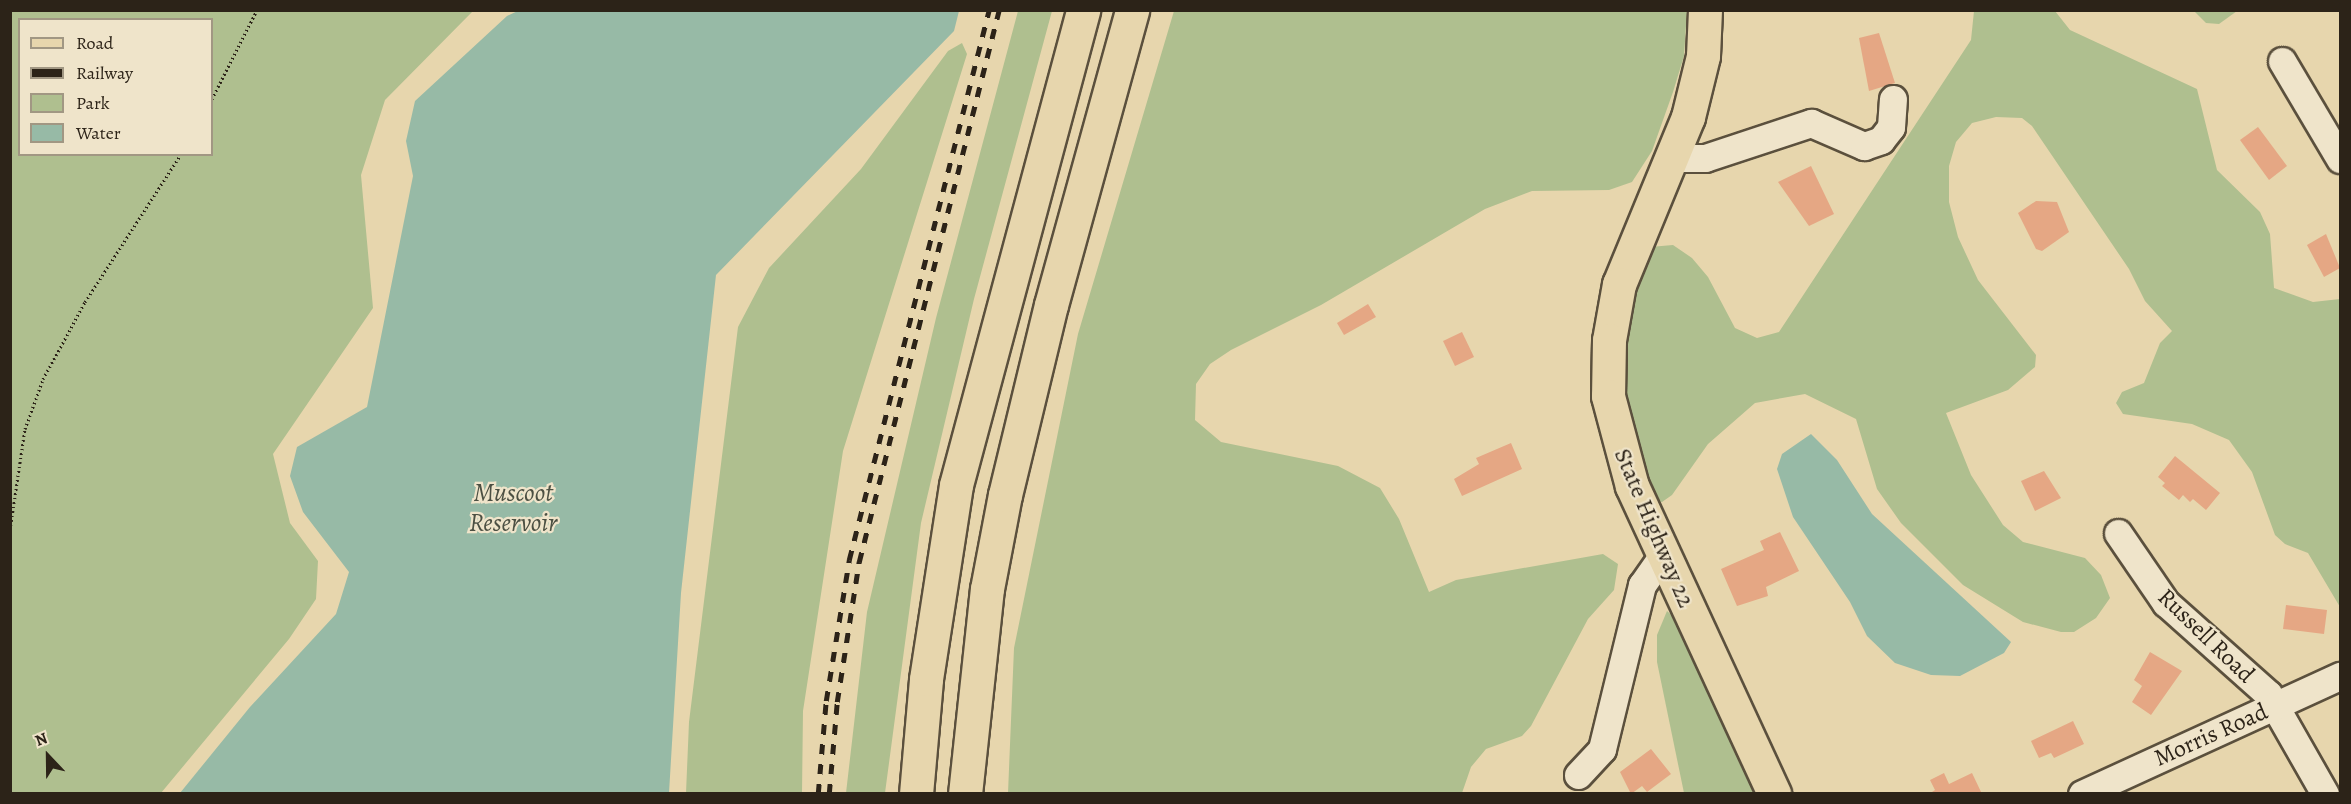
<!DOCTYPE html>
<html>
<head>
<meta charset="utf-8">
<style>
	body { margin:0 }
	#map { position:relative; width:2351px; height:804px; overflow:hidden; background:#e7d6ad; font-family:Alegreya,serif }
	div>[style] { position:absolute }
	.green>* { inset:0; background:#afbf8f }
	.water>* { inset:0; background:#97baa6 }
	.building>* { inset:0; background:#e5a784 }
	.path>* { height:3px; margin-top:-1.5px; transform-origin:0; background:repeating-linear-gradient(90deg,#2c2318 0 1.5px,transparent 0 4.5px) }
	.roads { filter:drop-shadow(2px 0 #5b503d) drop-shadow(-2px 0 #5b503d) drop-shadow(0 2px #5b503d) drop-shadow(0 -2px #5b503d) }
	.minor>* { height:27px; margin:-13.5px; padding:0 13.5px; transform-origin:13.5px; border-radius:13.5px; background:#efe4ca }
	.major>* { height:33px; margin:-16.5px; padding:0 16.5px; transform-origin:16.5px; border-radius:16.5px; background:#e7d6ad }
	.highway>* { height:33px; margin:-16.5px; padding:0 16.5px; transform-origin:16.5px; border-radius:16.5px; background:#e7d6ad }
	.rail>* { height:4.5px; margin-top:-2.25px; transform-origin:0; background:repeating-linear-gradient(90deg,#2c2318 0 10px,transparent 0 20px) }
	span { translate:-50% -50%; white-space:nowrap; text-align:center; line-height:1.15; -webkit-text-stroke:4.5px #efe4ca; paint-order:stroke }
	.street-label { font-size:24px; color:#2c2318 }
	.water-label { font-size:26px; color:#4c5043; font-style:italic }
	.frame { position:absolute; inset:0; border:12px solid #2c2318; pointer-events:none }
	.legend { position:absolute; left:18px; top:18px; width:195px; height:138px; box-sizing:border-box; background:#efe4ca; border:2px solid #a19783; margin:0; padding:8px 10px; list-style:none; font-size:18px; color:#2c2318 }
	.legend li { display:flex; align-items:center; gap:12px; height:30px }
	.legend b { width:30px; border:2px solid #a19783 }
	.north { position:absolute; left:18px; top:726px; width:60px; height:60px; -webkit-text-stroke:4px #efe4ca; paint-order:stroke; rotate:338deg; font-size:16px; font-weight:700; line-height:24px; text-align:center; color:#2c2318 }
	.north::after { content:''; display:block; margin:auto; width:21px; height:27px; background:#2c2318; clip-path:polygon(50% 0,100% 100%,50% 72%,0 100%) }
</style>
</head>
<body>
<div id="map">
	<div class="green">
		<i style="clip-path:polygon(evenodd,10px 11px,473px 11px,385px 100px,361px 175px,373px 308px,273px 454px,290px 523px,318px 561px,316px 599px,289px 639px,161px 793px,11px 793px,10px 11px,20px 20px,212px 20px,212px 154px,20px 154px,20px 20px)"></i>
		<i style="clip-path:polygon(1018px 11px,1052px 11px,974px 299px,921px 523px,885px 793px,846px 793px,867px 612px,936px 318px)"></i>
		<i style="clip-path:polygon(1174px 11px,1687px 11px,1684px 56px,1673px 92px,1652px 151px,1632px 182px,1609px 190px,1532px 191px,1485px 209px,1321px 305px,1231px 350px,1210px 364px,1196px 384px,1195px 420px,1221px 442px,1338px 466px,1380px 488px,1399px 519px,1429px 592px,1456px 580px,1603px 554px,1618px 564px,1614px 590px,1588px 619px,1531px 726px,1522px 736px,1486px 749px,1471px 767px,1462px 793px,1008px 793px,1014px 648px,1078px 334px)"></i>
		<i style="clip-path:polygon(1974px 11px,2055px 11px,2070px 30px,2197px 89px,2217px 170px,2260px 212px,2270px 234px,2274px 288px,2313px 302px,2340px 299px,2340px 607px,2308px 553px,2285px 544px,2275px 535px,2252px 472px,2229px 440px,2192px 424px,2123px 414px,2116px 403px,2122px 392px,2144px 383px,2160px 343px,2172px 331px,2145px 301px,2129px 269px,2032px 126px,2022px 118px,1996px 117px,1972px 123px,1956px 142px,1949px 166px,1949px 202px,1958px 237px,1978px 280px,2036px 355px,2035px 367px,2008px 390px,1946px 413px,1971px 475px,2003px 525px,2023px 542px,2085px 558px,2101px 575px,2110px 598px,2096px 618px,2074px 632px,2061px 632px,2023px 622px,1963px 585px,1901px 523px,1877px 489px,1856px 419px,1805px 394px,1755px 403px,1708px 444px,1672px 495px,1662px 502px,1650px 499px,1621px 367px,1638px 267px,1650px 247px,1673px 245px,1692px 258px,1708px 277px,1735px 328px,1757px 338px,1779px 332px,1971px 40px)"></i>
		<i style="clip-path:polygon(2194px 11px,2237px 11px,2219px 24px,2206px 23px)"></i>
		<i style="clip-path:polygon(962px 43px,967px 54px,843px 451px,803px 711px,802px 793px,686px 793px,689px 722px,738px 327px,769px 268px,861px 169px,948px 51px)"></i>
		<i style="clip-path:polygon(1667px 611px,1676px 619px,1754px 793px,1684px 793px,1657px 662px,1657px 635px)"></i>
	</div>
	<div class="water">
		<i style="clip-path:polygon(520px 10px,959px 11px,954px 31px,716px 275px,681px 593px,669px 793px,180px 793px,250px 707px,336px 614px,349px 572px,303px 512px,290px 476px,297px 447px,367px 407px,413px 176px,406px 141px,415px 101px,507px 16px)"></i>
		<i style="clip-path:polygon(1811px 434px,1837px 460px,1872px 514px,2011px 642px,2004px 653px,1960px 676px,1931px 675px,1895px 663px,1867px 636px,1850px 602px,1793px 517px,1777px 469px,1782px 454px)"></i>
	</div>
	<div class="building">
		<i style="clip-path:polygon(1879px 33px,1895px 83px,1869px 91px,1859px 38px)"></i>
		<i style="clip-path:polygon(2258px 127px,2287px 166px,2269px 180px,2240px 140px)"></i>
		<i style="clip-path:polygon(1811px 166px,1834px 214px,1809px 226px,1778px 182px)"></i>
		<i style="clip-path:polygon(2036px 201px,2057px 202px,2069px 232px,2042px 251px,2036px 249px,2018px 213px)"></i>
		<i style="clip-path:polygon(2326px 234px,2340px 268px,2324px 277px,2307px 245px)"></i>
		<i style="clip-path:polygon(1368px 304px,1376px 317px,1344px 335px,1337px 323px)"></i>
		<i style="clip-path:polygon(1462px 332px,1474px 357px,1455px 366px,1443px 341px)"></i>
		<i style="clip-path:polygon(1511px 443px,1522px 469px,1462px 496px,1454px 479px,1479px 464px,1476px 458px)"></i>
		<i style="clip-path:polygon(2175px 456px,2220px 493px,2206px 510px,2193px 499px,2190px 502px,2183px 495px,2179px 500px,2162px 486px,2165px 483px,2158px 477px)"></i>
		<i style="clip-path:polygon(2044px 471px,2061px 498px,2035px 511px,2021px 481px)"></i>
		<i style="clip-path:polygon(1780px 532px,1799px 571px,1766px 587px,1768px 596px,1737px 606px,1721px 569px,1764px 550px,1760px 541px)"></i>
		<i style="clip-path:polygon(2286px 605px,2327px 610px,2324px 634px,2283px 629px)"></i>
		<i style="clip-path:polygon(2150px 652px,2182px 671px,2151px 715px,2132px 702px,2142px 686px,2134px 680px)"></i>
		<i style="clip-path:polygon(2073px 721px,2084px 744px,2054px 758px,2051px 753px,2039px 758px,2031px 741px)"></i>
		<i style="clip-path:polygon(1651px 749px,1671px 774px,1647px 792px,1642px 786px,1631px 794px,1620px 772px)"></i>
		<i style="clip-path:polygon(1944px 773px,1949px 784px,1972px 773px,1982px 794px,1929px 794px,1935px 790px,1930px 780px)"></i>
	</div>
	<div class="path">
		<i style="left:212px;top:99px;width:100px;rotate:-63.2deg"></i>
		<i style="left:10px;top:530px;width:102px;rotate:-81.6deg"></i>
		<i style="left:25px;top:429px;width:53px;rotate:-70.2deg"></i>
		<i style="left:43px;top:379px;width:88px;rotate:-61.4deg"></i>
		<i style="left:85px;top:302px;width:176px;rotate:-57deg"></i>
	</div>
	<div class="roads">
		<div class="minor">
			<i style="left:2282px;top:61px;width:114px;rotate:59.4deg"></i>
			<i style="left:1671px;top:158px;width:34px"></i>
			<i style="left:1705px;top:158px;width:112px;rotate:-18.3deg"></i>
			<i style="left:1811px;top:123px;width:58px;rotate:23.5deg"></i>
			<i style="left:1864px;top:146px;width:18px;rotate:-19deg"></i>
			<i style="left:1881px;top:140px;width:16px;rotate:-52deg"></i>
			<i style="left:1891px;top:127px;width:28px;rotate:-86deg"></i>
			<i style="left:2118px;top:533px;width:85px;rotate:55.6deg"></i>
			<i style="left:2166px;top:603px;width:137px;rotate:41.7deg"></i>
			<i style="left:2268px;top:694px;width:115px;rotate:60.3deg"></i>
			<i style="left:1578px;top:775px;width:35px;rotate:-47deg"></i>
			<i style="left:1602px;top:749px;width:169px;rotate:-76.3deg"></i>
			<i style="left:1642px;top:585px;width:37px;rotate:-55deg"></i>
			<i style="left:2082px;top:794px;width:284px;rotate:-24.6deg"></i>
		</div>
		<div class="major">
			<i style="left:1705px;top:10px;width:46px;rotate:92.5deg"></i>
			<i style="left:1703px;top:56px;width:63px;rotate:103.8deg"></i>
			<i style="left:1688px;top:117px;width:181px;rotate:112.4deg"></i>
			<i style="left:1619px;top:284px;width:57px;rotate:100.1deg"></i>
			<i style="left:1609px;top:340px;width:56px;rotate:91deg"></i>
			<i style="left:1608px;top:396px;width:93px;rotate:75.1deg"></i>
			<i style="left:1632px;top:486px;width:339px;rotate:65.2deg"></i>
		</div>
		<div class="highway">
			<i style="left:916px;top:794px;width:115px;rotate:-85deg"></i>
			<i style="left:926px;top:679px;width:196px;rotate:-81.2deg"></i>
			<i style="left:956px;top:485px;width:492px;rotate:-75deg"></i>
			<i style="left:965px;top:794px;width:206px;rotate:-83.9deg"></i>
			<i style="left:987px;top:589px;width:96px;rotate:-79.2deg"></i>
			<i style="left:1005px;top:495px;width:195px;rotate:-76.4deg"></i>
			<i style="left:1051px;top:305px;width:306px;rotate:-74.6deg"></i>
		</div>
	</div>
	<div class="rail">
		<i style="left:818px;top:794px;width:93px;rotate:-85.1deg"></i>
		<i style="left:826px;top:701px;width:143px;rotate:-80.7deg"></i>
		<i style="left:849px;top:560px;width:568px;rotate:-75.72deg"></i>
		<i style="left:829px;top:794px;width:92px;rotate:-85deg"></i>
		<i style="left:837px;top:702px;width:142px;rotate:-81.1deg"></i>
		<i style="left:859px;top:562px;width:569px;rotate:-75.77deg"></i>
	</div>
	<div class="street-label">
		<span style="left:1654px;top:528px;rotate:67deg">State Highway 22</span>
		<span style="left:2206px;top:636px;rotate:44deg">Russell Road</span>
		<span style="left:2211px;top:735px;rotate:-24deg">Morris Road</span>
	</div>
	<div class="water-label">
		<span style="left:513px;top:508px">Muscoot<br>Reservoir</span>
	</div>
	<div class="frame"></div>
	<ul class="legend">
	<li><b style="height:8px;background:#e7d6ad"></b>Road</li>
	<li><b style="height:8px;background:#2c2318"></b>Railway</li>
	<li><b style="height:16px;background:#afbf8f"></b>Park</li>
	<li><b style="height:16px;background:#97baa6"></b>Water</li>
	</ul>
	<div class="north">N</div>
</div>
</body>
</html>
